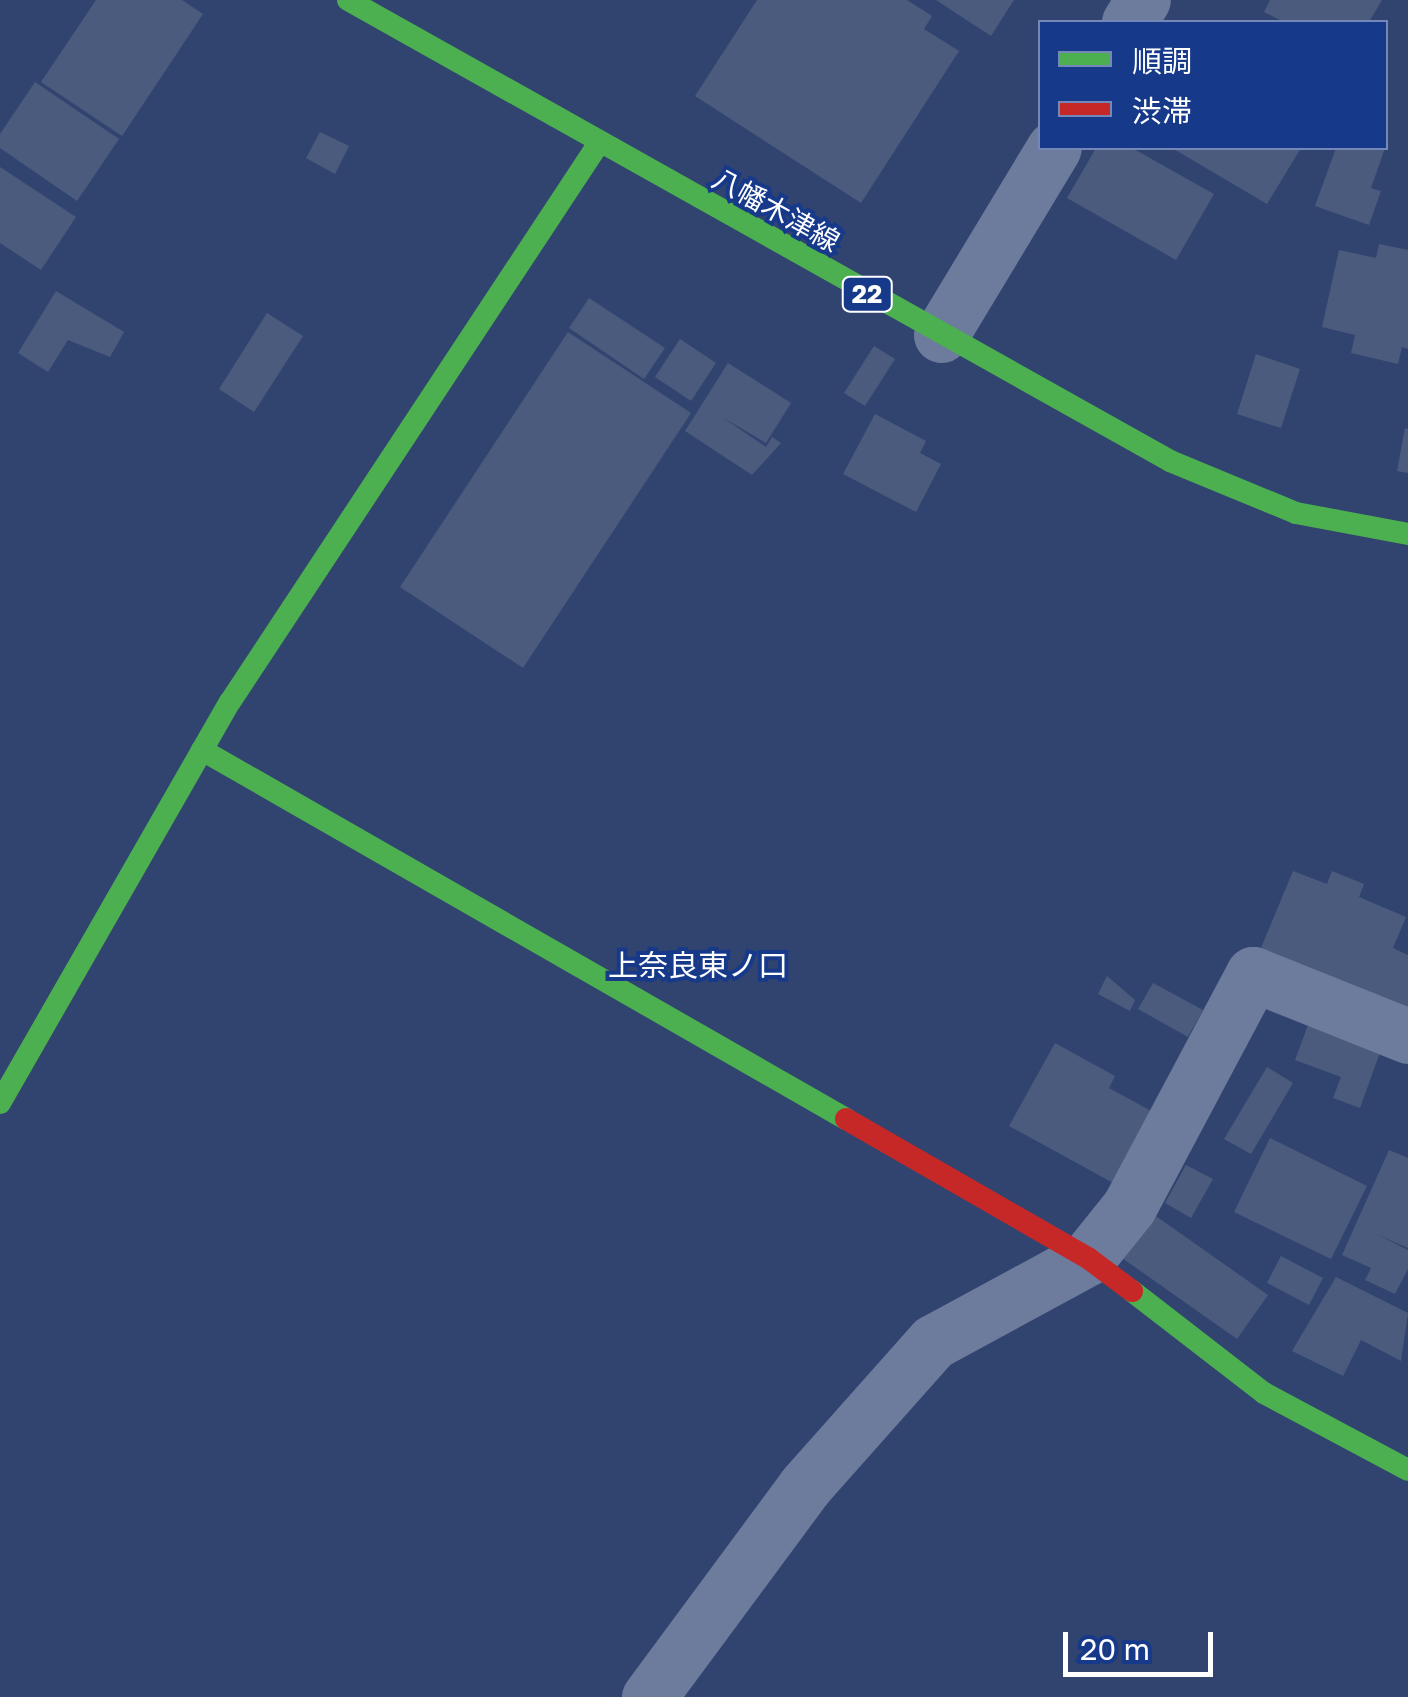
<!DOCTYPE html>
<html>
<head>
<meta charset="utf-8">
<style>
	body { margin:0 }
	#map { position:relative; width:1408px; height:1697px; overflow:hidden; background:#31446f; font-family:"Golos Text","Noto Sans JP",sans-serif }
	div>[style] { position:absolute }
	.building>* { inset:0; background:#4b5b7e }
	.street>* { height:55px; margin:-27.5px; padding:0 27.5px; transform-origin:27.5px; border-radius:27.5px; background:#6d7b9d }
	.fast>* { height:22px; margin:-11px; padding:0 11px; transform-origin:11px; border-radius:11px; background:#4caf50 }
	.jam>* { height:22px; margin:-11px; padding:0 11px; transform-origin:11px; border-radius:11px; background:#c62828 }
	span { translate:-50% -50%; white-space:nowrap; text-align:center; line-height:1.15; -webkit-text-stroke:8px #16398a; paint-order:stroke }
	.shield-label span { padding:2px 8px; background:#16398a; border:2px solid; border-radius:8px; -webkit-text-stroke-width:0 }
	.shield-label { font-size:25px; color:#fff; font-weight:700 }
	.street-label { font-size:28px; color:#fff }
	.neighbourhood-label { font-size:30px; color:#fff }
	.legend { position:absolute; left:1038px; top:20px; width:350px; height:130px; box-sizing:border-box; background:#16398a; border:2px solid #7388b9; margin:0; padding:12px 18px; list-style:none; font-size:30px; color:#fff }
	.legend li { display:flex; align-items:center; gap:20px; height:50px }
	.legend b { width:50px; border:2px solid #7388b9 }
	.scale { position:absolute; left:1063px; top:1632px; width:150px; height:45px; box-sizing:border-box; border:5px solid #fff; border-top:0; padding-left:12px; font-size:30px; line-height:35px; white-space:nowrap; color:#fff; -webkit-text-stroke:8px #16398a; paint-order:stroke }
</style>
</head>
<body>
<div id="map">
	<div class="building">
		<i style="clip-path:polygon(96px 0,182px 0,203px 14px,122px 136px,41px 82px)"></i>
		<i style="clip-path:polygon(757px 0,907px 0,932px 16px,924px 29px,959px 51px,861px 203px,695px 96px)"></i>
		<i style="clip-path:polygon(936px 0,1014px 0,991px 36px)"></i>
		<i style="clip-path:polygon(1270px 0,1382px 0,1369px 22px,1284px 22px,1264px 12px)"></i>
		<i style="clip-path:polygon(35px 82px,119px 139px,77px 201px,0 148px,0 134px)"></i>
		<i style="clip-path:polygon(320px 132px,349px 146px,335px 174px,306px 158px)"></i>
		<i style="clip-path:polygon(1096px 148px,1132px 148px,1214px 194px,1176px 260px,1067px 198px)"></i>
		<i style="clip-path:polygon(1172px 148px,1301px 148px,1267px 204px)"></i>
		<i style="clip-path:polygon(1336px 148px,1385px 148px,1371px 188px,1381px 191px,1369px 225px,1315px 206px)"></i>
		<i style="clip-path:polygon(0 167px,76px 217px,41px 270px,0 243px)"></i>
		<i style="clip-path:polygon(1379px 244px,1408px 250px,1408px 349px,1402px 347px,1398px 364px,1351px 353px,1355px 335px,1322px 327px,1339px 250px,1376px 258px)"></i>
		<i style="clip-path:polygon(56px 291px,124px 332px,110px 357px,68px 340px,48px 372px,18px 353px)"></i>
		<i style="clip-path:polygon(589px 298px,665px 348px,644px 379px,569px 328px)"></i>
		<i style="clip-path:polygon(267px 313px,303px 336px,254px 412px,219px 389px)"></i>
		<i style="clip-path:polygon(568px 332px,691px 413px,523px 668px,400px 587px)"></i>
		<i style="clip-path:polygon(680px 339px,716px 363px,691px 401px,655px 377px)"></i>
		<i style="clip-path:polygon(874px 346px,895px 359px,865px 406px,844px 393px)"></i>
		<i style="clip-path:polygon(1256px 354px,1300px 369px,1281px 428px,1237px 414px)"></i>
		<i style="clip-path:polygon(728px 363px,791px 403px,766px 443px,722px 417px,766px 447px,772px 437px,781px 443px,752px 475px,685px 431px)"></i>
		<i style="clip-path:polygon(875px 414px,926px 441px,920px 453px,941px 464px,916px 512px,843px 474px)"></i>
		<i style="clip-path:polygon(1405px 428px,1408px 429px,1408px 473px,1397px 471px)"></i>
		<i style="clip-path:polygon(1293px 871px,1327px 884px,1332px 871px,1364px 884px,1359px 897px,1406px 917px,1393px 948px,1408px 955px,1408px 1016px,1258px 955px)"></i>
		<i style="clip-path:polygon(1107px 976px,1135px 1000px,1130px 1011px,1098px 994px)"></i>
		<i style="clip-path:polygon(1153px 983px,1203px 1010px,1188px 1037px,1138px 1009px)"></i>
		<i style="clip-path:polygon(1315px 1006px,1387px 1033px,1360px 1108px,1333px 1098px,1341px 1077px,1295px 1060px)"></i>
		<i style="clip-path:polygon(1055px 1043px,1115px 1076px,1109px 1088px,1155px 1113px,1115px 1184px,1009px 1126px)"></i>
		<i style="clip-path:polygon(1267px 1067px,1293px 1083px,1251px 1154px,1224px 1139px)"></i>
		<i style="clip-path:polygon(1270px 1138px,1367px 1186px,1331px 1259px,1234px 1212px)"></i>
		<i style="clip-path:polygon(1389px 1150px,1408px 1158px,1408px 1248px,1378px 1235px,1408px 1250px,1408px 1269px,1395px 1294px,1365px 1280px,1371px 1268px,1342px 1255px)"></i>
		<i style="clip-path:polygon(1186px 1165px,1213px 1179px,1191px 1218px,1165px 1203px)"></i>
		<i style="clip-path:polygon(1153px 1214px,1268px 1295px,1237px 1339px,1122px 1258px)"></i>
		<i style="clip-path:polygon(1281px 1256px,1323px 1278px,1309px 1305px,1267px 1283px)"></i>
		<i style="clip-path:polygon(1336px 1277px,1408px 1313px,1401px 1361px,1361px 1340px,1343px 1376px,1292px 1351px)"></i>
	</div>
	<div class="street">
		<i style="left:1129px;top:22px;width:26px;rotate:-58deg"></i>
		<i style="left:941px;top:335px;width:218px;rotate:-58.9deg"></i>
		<i style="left:649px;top:1697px;width:262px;rotate:-53.5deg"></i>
		<i style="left:805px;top:1486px;width:193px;rotate:-48.4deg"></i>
		<i style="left:933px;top:1342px;width:176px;rotate:-28.5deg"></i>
		<i style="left:1088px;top:1258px;width:65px;rotate:-51.2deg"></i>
		<i style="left:1129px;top:1207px;width:264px;rotate:-62deg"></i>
		<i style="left:1253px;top:974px;width:167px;rotate:21.8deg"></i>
	</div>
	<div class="fast">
		<i style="left:348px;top:0;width:942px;rotate:29.28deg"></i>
		<i style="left:1170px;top:461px;width:136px;rotate:22.4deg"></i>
		<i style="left:1296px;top:513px;width:114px;rotate:10.6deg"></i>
		<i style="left:202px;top:750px;width:742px;rotate:29.81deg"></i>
		<i style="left:0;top:1103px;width:462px;rotate:-60.2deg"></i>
		<i style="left:230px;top:702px;width:666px;rotate:-56.57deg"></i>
		<i style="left:1132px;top:1291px;width:167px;rotate:37.7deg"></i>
		<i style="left:1264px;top:1393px;width:163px;rotate:28.1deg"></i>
	</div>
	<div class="jam">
		<i style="left:846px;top:1119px;width:279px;rotate:29.9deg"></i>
		<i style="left:1088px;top:1258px;width:55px;rotate:36.9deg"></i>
	</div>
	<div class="shield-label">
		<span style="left:867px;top:294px">22</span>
	</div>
	<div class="street-label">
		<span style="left:776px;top:210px;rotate:29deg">八幡木津線</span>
	</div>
	<div class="neighbourhood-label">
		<span style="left:698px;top:965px">上奈良東ノ口</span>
	</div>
	<ul class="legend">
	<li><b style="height:12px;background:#4caf50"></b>順調</li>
	<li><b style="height:12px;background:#c62828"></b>渋滞</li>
	</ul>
	<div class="scale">20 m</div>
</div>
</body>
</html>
